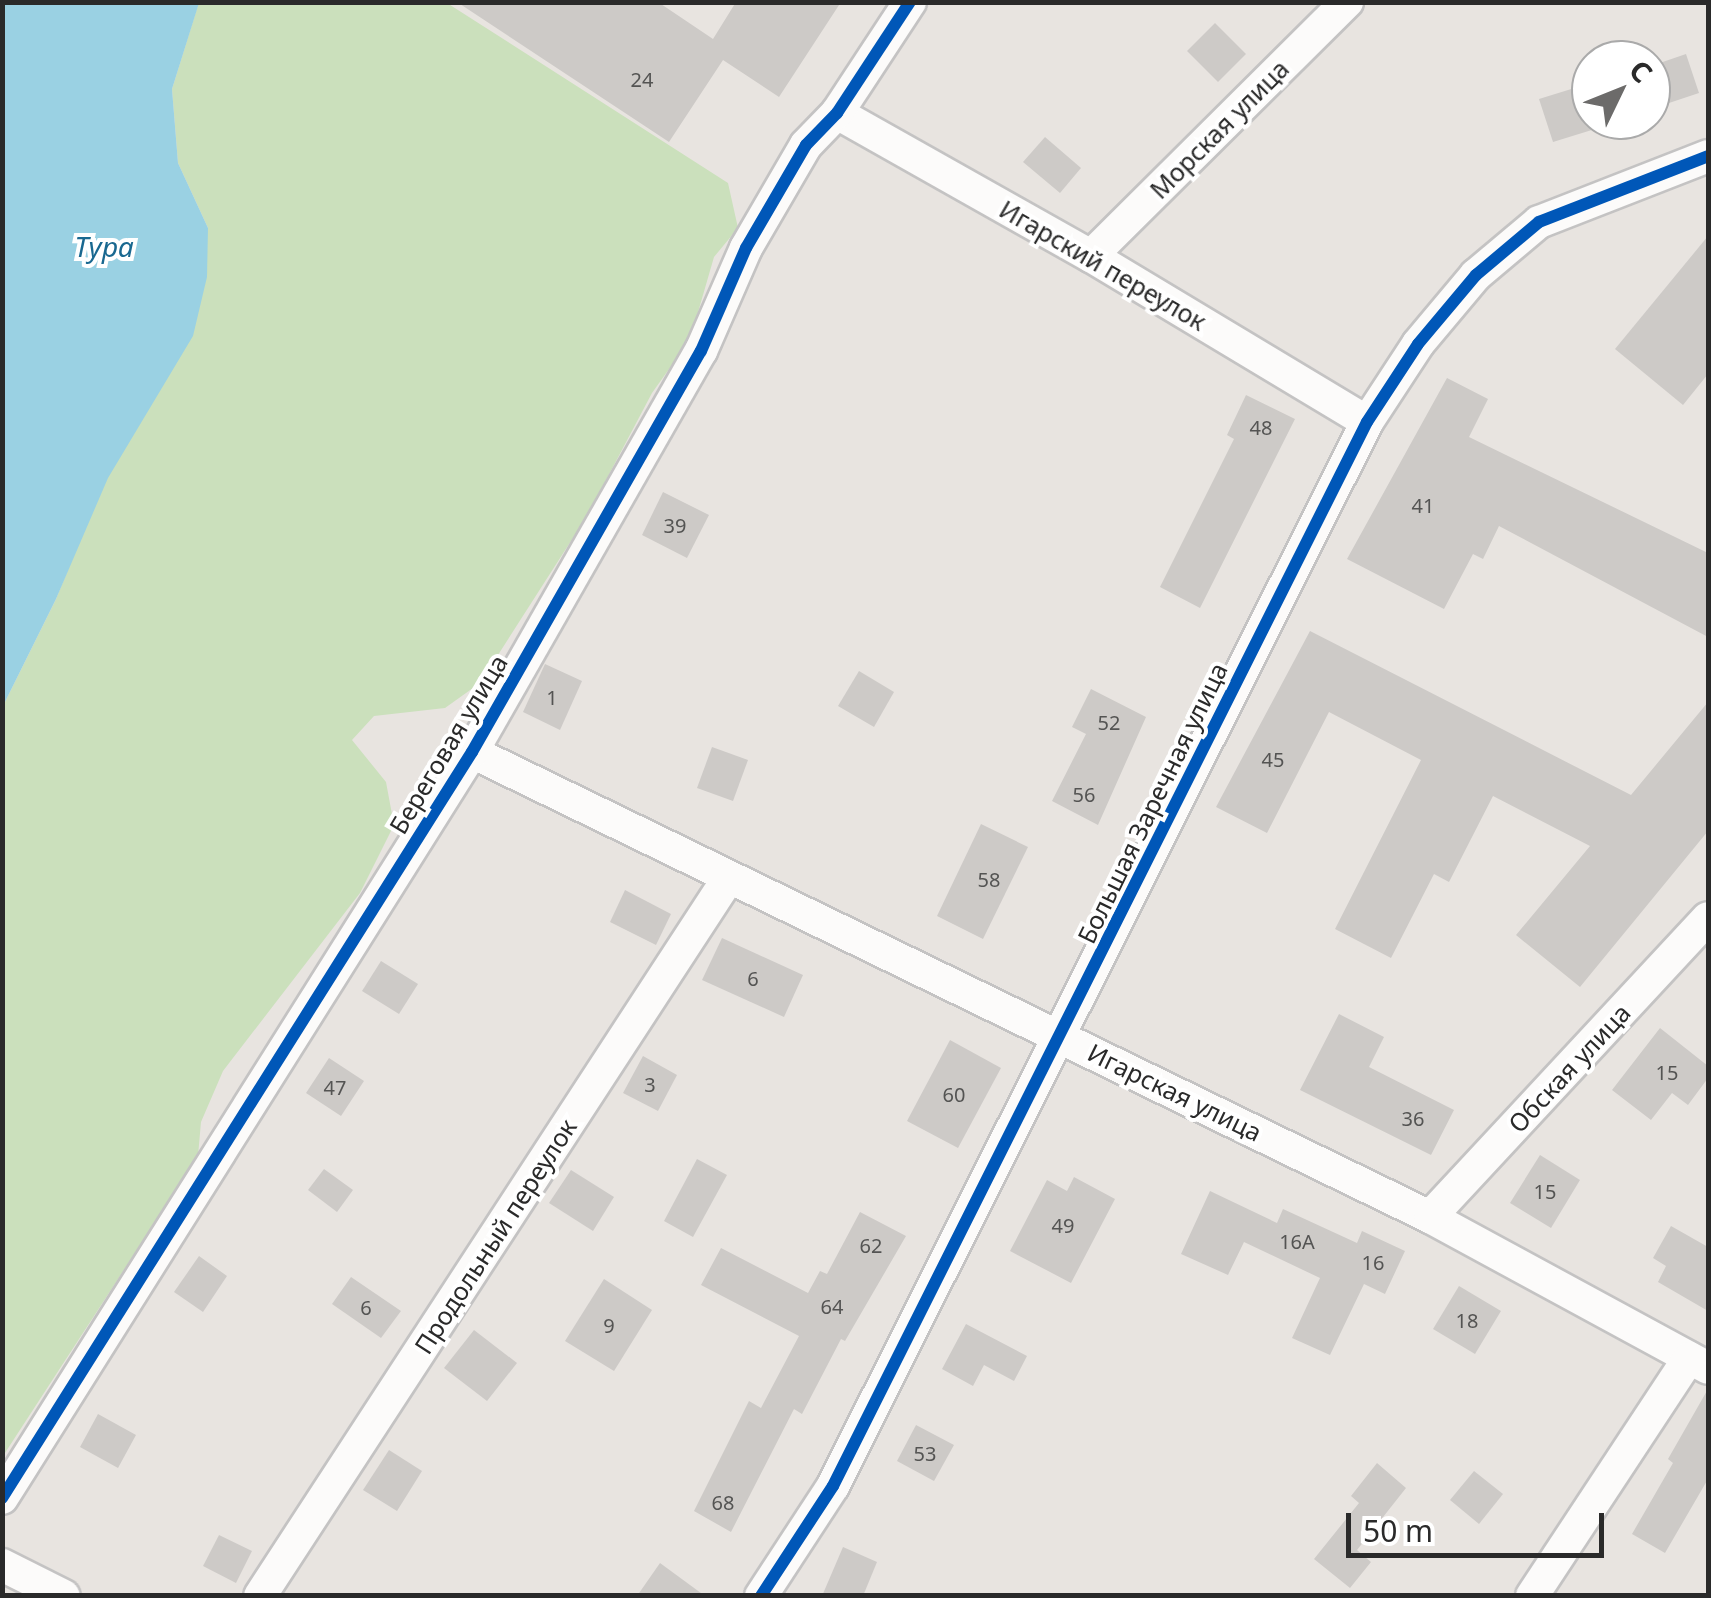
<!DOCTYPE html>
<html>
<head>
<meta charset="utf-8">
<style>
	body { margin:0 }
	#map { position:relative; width:1711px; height:1598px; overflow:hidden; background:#e8e4e0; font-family:"Noto Sans",sans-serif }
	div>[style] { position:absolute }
	.green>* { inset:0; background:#cbe0bc }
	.water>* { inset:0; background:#9ad1e3 }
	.building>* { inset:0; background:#cdcac7 }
	.roads { filter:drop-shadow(2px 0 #c4c3c3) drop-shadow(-2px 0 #c4c3c3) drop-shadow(0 2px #c4c3c3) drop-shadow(0 -2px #c4c3c3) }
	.street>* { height:32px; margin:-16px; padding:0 16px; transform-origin:16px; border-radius:16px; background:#fcfbfa }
	.cycleway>* { height:12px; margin:-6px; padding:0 6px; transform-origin:6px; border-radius:6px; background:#0057b8 }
	span { translate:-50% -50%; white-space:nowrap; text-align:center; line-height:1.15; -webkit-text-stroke:8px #fff; paint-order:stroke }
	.number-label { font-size:20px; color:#545453 }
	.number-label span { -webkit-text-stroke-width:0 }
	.street-label { font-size:25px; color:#2a2a2a }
	.water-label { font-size:28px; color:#196890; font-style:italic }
	.frame { position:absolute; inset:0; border:5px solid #2a2a2a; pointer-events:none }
	.north { position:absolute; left:1571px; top:40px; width:100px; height:100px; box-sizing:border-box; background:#fff; border:2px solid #aaa; border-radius:50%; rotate:47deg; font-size:28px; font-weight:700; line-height:40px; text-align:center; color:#2a2a2a }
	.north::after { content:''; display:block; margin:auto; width:35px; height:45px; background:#6c6b6a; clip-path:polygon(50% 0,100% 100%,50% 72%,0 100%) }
	.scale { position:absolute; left:1346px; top:1513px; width:258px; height:45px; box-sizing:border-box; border:5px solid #2a2a2a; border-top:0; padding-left:12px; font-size:30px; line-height:35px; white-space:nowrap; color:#2a2a2a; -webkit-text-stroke:8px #fff; paint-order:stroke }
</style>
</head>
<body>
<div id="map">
	<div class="green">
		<i style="clip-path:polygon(199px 2px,447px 3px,728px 183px,738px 228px,714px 257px,694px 326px,679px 355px,652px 393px,587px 516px,480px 683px,445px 708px,374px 716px,352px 740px,386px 782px,394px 825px,360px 893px,223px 1071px,201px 1122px,198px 1156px,3px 1456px,3px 706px,56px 599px,208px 228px,178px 163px,172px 89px)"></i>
	</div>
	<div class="water">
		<i style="clip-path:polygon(3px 2px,199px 3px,172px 89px,178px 163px,208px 228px,207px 277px,193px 336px,108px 478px,56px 599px,3px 706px)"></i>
	</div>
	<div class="building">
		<i style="clip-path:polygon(457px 2px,658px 2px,713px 39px,736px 2px,841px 2px,779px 97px,723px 60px,669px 142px)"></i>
		<i style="clip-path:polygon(1215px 23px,1246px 54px,1218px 82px,1187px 51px)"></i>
		<i style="clip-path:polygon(1686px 54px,1699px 93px,1663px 105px,1651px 66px)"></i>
		<i style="clip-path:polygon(1581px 86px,1595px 129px,1553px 142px,1539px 99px)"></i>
		<i style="clip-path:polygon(1045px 137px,1081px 168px,1060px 193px,1023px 162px)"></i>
		<i style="clip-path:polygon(1708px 236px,1708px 374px,1683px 405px,1615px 349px)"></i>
		<i style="clip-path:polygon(1447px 378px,1488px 399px,1469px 437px,1708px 553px,1708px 637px,1499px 526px,1483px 559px,1473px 554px,1444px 609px,1347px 559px)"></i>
		<i style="clip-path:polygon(1246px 395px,1295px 419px,1200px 608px,1160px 587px,1234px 439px,1227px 435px)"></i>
		<i style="clip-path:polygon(663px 492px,709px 515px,687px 558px,642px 535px)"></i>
		<i style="clip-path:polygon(1310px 631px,1631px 795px,1708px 702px,1708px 831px,1580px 987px,1516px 935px,1590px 846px,1493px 796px,1449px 882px,1434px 874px,1391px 958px,1335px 929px,1421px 760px,1329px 712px,1267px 833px,1216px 807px)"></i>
		<i style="clip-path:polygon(545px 664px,582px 681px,560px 730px,523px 712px)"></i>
		<i style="clip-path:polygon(859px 671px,894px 692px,874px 727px,838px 706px)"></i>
		<i style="clip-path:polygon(1091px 689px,1146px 717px,1098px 825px,1052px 801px,1086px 734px,1072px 727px)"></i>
		<i style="clip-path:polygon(712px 747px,748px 760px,733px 801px,697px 788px)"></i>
		<i style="clip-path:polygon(981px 824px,1028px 847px,983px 939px,937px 916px)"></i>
		<i style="clip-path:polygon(625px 890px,671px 914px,656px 945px,610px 922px)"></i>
		<i style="clip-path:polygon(722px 938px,803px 975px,784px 1017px,702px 980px)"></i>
		<i style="clip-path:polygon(381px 961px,418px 984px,399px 1014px,362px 991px)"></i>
		<i style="clip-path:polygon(1339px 1014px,1384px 1037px,1369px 1067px,1454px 1110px,1431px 1155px,1300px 1090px)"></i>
		<i style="clip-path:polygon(1660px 1028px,1708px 1066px,1708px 1078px,1688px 1105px,1672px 1093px,1651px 1120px,1612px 1090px)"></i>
		<i style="clip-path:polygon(950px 1040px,1001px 1068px,958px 1148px,907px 1121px)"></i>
		<i style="clip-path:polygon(643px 1056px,677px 1075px,658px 1111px,623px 1093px)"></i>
		<i style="clip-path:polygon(329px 1058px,364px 1081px,341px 1116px,306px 1093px)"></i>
		<i style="clip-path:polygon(1540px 1155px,1580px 1180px,1551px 1228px,1510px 1203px)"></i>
		<i style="clip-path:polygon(697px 1159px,727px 1175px,693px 1237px,664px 1221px)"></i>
		<i style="clip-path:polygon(324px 1169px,353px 1190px,337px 1212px,308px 1190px)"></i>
		<i style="clip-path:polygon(571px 1170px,614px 1197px,593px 1231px,549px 1203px)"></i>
		<i style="clip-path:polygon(1074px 1177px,1115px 1199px,1071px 1283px,1010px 1251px,1047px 1180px,1067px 1191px)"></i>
		<i style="clip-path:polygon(1210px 1191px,1277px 1223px,1283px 1209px,1357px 1243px,1362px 1231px,1405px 1251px,1385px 1294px,1364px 1284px,1330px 1355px,1292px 1338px,1320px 1278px,1244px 1242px,1228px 1275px,1181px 1254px)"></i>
		<i style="clip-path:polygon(860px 1212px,906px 1236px,845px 1341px,841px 1339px,802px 1414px,794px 1409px,731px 1532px,694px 1511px,749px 1401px,761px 1408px,799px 1336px,701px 1285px,721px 1248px,808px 1293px,820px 1271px,827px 1274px)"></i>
		<i style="clip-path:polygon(1671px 1226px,1708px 1247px,1708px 1311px,1658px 1282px,1666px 1266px,1653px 1258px)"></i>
		<i style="clip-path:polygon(199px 1256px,227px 1276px,203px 1312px,174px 1292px)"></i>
		<i style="clip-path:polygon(351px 1277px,401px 1311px,381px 1338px,332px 1304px)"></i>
		<i style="clip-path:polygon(604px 1279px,652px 1310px,614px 1371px,565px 1341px)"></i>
		<i style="clip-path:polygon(1459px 1286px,1501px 1311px,1475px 1354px,1433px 1329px)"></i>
		<i style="clip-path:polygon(966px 1324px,1027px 1356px,1014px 1381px,984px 1365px,973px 1386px,942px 1369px)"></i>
		<i style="clip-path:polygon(474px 1330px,517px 1363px,487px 1401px,444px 1368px)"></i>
		<i style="clip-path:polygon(1708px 1389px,1708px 1479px,1665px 1553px,1632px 1534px,1673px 1463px,1668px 1459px)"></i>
		<i style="clip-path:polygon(98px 1414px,136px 1435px,118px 1468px,80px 1447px)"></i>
		<i style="clip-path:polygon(916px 1425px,954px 1445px,934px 1481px,897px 1461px)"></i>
		<i style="clip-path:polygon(389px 1450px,422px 1471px,397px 1511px,363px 1490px)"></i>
		<i style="clip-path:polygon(1377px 1463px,1406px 1488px,1357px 1550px,1371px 1562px,1350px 1588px,1314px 1559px,1359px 1503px,1351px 1496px)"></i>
		<i style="clip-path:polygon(1474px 1471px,1503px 1494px,1479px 1524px,1450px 1500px)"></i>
		<i style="clip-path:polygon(219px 1535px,252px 1551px,236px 1583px,203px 1566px)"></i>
		<i style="clip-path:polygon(843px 1547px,877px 1562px,863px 1596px,822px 1596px)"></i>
		<i style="clip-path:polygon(660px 1563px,705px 1596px,637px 1596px)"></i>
	</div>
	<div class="roads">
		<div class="street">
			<i style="left:837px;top:113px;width:291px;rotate:29.4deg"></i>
			<i style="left:1091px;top:256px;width:322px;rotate:31deg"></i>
			<i style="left:1091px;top:256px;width:361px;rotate:-44.8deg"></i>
			<i style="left:472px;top:752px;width:1065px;rotate:25.89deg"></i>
			<i style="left:1430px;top:1217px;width:316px;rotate:28.5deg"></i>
			<i style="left:1430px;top:1217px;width:408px;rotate:-47.1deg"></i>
			<i style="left:2px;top:1498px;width:882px;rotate:-57.79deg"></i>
			<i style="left:472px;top:752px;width:462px;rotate:-60.3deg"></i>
			<i style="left:701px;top:351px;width:112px;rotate:-66.4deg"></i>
			<i style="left:746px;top:248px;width:119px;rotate:-59.8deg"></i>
			<i style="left:806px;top:145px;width:45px;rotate:-45.9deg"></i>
			<i style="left:837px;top:113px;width:133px;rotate:-56.7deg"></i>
			<i style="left:2px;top:1565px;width:69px;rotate:26.6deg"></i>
			<i style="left:260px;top:1596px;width:858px;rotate:-56.88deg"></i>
			<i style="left:761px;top:1596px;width:131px;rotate:-56.8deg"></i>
			<i style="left:833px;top:1486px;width:1190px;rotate:-63.35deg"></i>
			<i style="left:1367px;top:422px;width:93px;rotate:-56.8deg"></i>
			<i style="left:1418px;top:344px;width:90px;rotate:-50deg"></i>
			<i style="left:1476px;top:275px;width:82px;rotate:-40.1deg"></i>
			<i style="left:1539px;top:222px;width:181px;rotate:-21.3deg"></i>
			<i style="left:1532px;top:1596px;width:285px;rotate:-56.6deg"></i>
		</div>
	</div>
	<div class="cycleway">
		<i style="left:2px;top:1498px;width:882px;rotate:-57.79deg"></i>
		<i style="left:472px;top:752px;width:462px;rotate:-60.3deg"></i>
		<i style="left:701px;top:351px;width:112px;rotate:-66.4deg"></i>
		<i style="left:746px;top:248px;width:119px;rotate:-59.8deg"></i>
		<i style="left:806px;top:145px;width:45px;rotate:-45.9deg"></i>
		<i style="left:837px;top:113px;width:133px;rotate:-56.7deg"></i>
		<i style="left:761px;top:1596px;width:131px;rotate:-56.8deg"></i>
		<i style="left:833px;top:1486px;width:1190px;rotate:-63.35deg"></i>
		<i style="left:1367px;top:422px;width:93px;rotate:-56.8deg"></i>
		<i style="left:1418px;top:344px;width:90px;rotate:-50deg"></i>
		<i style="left:1476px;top:275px;width:82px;rotate:-40.1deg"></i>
		<i style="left:1539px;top:222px;width:181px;rotate:-21.3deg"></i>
	</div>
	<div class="number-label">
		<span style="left:642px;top:79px">24</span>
		<span style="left:1261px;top:427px">48</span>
		<span style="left:1423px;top:505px">41</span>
		<span style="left:675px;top:525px">39</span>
		<span style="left:552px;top:697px">1</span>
		<span style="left:1109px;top:722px">52</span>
		<span style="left:1273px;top:759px">45</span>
		<span style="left:1084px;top:794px">56</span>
		<span style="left:989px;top:879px">58</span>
		<span style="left:753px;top:978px">6</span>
		<span style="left:1667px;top:1072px">15</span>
		<span style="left:650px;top:1084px">3</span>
		<span style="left:335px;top:1087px">47</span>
		<span style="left:954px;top:1094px">60</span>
		<span style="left:1413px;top:1118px">36</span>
		<span style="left:1545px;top:1191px">15</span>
		<span style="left:1063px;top:1225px">49</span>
		<span style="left:1297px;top:1241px">16А</span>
		<span style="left:871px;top:1245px">62</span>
		<span style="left:1373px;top:1262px">16</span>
		<span style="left:832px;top:1306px">64</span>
		<span style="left:366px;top:1307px">6</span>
		<span style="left:1467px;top:1320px">18</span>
		<span style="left:609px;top:1325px">9</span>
		<span style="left:925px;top:1453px">53</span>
		<span style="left:723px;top:1502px">68</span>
	</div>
	<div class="street-label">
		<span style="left:1219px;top:129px;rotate:-45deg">Морская улица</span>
		<span style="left:1103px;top:265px;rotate:30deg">Игарский переулок</span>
		<span style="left:448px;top:744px;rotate:-59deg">Береговая улица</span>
		<span style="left:1152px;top:803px;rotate:-64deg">Большая Заречная улица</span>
		<span style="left:1569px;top:1068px;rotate:-47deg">Обская улица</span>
		<span style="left:1175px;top:1092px;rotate:26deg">Игарская улица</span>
		<span style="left:495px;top:1236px;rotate:-57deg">Продольный переулок</span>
	</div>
	<div class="water-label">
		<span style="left:104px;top:246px">Тура</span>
	</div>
	<div class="frame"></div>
	<div class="north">С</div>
	<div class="scale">50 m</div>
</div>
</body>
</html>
